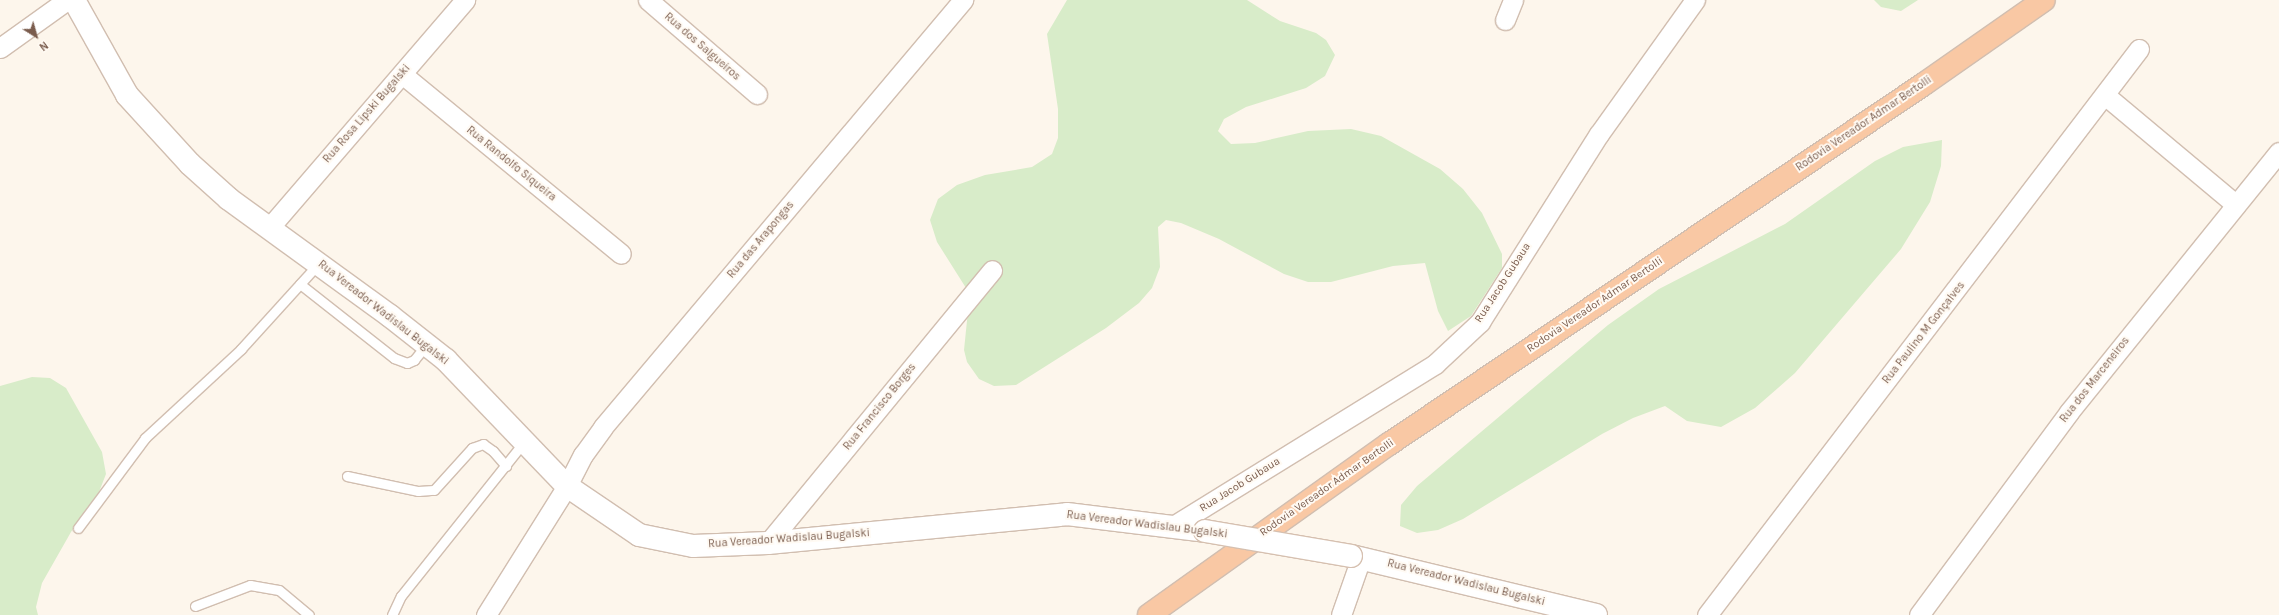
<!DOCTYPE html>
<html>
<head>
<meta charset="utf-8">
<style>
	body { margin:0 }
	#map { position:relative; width:2279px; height:615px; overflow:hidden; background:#fdf6ec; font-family:Karla,sans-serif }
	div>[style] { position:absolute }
	.green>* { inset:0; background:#d8ecc9 }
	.roads { filter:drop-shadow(1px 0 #d1beb0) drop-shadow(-1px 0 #d1beb0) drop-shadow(0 1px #d1beb0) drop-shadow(0 -1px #d1beb0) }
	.service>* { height:9px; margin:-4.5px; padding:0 4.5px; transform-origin:4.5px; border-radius:4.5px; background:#fff }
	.minor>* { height:19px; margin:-9.5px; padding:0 9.5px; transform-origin:9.5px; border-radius:9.5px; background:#fff }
	.secondary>* { height:22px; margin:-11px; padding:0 11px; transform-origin:11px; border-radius:11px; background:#fff }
	.trunk>* { height:22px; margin:-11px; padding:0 11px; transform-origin:11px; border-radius:11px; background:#f9c8a4 }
	.bridges { filter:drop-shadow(1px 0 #d6c0b0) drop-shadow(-1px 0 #d6c0b0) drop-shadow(0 1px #d6c0b0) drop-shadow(0 -1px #d6c0b0) }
	.secondary-bridge>* { height:22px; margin:-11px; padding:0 11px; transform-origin:11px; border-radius:11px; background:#fff }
	span { translate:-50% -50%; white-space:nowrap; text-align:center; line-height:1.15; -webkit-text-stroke:4px #fffaf3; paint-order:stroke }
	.street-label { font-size:11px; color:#7a5c4d }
	.north { position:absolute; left:16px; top:16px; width:40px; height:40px; -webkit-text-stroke:3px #fffaf3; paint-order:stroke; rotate:143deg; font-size:11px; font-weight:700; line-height:16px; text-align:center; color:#7a5c4d }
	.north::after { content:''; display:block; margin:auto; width:14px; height:18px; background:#7a5c4d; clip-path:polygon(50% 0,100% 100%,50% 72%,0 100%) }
</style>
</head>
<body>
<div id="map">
	<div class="green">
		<i style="clip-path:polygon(1067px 0,1247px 0,1280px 21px,1316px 33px,1326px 40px,1335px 55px,1325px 76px,1306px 88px,1246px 107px,1224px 119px,1218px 131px,1231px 144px,1255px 143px,1308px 131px,1351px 129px,1381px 136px,1440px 169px,1463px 189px,1482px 213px,1502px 254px,1502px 268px,1471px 316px,1448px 331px,1438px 311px,1425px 263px,1393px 266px,1331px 282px,1308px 282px,1284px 274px,1219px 239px,1181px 223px,1166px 220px,1158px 227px,1160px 267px,1152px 288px,1139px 303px,1106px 328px,1016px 385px,994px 386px,979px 379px,967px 362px,964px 350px,968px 311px,966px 288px,937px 242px,930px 220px,938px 199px,957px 185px,985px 175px,1032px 167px,1052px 154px,1058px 138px,1058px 109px,1047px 34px)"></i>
		<i style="clip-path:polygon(1874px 0,1918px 0,1901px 11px,1881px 7px)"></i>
		<i style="clip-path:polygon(1942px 140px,1941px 166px,1930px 202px,1901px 249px,1795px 373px,1755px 408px,1721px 427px,1687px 421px,1665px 406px,1633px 418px,1602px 434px,1463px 519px,1438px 530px,1417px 533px,1400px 526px,1401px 505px,1417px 486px,1608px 325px,1659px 289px,1785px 224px,1875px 161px,1903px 147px)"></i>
		<i style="clip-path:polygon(32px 377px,50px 378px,66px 388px,102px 452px,106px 474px,99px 492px,71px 532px,42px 583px,36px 607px,38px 615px,0 615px,0 386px)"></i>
	</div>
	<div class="roads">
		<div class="service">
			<i style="left:300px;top:284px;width:120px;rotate:38.2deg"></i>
			<i style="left:394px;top:358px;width:14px;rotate:21deg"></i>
			<i style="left:407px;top:363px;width:8px;rotate:-23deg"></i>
			<i style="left:414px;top:360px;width:19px;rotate:-51deg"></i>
			<i style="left:347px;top:476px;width:73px;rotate:11.9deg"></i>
			<i style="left:418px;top:491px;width:16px;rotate:-4deg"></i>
			<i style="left:434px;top:490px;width:57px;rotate:-47.9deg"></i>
			<i style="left:472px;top:448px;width:12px;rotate:-20deg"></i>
			<i style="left:483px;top:444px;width:12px;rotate:35deg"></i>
			<i style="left:493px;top:451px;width:20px;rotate:49deg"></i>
			<i style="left:78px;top:528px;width:112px;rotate:-53.3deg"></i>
			<i style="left:145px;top:438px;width:131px;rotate:-42.8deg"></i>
			<i style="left:241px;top:349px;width:115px;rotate:-47.8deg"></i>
			<i style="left:195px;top:606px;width:59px;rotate:-20.9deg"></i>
			<i style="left:250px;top:585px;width:29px;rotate:10deg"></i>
			<i style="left:279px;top:590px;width:39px;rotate:40deg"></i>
			<i style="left:392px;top:615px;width:21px;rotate:-65deg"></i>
			<i style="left:401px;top:596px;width:197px;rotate:-51.4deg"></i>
		</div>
		<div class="minor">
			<i style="left:648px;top:0;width:144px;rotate:40.8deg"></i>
			<i style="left:1505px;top:20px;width:22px;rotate:-68deg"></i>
			<i style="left:0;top:48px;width:82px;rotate:-35.6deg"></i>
			<i style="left:402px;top:74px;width:283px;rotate:39.4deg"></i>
			<i style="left:2106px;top:96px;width:168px;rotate:39.9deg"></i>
			<i style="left:269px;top:228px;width:301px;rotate:-49.3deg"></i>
			<i style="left:1173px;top:526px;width:308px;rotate:-31.7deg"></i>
			<i style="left:1435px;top:364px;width:62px;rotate:-43deg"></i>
			<i style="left:1480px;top:322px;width:222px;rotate:-57.7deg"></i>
			<i style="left:1599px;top:134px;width:165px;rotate:-54.4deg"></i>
			<i style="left:768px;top:543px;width:353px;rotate:-50.6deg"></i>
			<i style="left:486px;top:615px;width:152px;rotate:-57.9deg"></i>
			<i style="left:567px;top:486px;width:35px;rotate:-63deg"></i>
			<i style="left:583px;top:455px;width:34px;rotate:-54deg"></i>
			<i style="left:603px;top:427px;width:559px;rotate:-49.87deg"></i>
			<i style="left:1341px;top:615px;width:60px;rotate:-70.7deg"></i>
			<i style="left:1707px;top:615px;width:712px;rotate:-52.65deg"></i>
			<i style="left:1919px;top:615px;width:252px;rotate:-53.5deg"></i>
			<i style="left:2069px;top:412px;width:334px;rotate:-51.1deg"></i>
		</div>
		<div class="secondary">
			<i style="left:74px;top:0;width:109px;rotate:60.8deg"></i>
			<i style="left:127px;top:95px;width:93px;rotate:47.6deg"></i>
			<i style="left:190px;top:164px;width:52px;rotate:41.9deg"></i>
			<i style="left:229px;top:199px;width:199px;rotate:36deg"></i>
			<i style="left:390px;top:316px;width:71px;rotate:38.2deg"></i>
			<i style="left:446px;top:360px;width:175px;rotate:46.2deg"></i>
			<i style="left:567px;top:486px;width:87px;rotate:34.2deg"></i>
			<i style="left:639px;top:535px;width:55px;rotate:11.5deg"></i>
			<i style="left:693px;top:546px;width:75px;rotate:-2.3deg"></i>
			<i style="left:768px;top:543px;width:300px;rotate:-5.5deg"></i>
			<i style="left:1067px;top:514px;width:139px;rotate:7deg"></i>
			<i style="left:1351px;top:556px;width:252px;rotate:13.5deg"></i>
		</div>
		<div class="trunk">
			<i style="left:1149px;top:615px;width:295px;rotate:-35.5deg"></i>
			<i style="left:1389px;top:444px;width:645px;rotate:-33.94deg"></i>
			<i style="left:1924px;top:84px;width:146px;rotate:-35deg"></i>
		</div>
	</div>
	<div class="bridges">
		<div class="secondary-bridge">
			<i style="left:1205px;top:531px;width:148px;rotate:9.7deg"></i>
		</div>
	</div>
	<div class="street-label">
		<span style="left:702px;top:47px;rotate:41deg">Rua dos Salgueiros</span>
		<span style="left:367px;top:114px;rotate:-49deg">Rua Rosa Lipski Bugalski</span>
		<span style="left:1864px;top:124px;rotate:-34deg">Rodovia Vereador Admar Bertolli</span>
		<span style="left:511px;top:164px;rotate:39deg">Rua Randolfo Siqueira</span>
		<span style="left:761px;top:240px;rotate:-50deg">Rua das Arapongas</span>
		<span style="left:1503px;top:283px;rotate:-57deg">Rua Jacob Gubaua</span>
		<span style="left:1595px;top:305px;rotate:-34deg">Rodovia Vereador Admar Bertolli</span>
		<span style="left:383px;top:313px;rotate:38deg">Rua Vereador Wadislau Bugalski</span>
		<span style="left:1924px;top:333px;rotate:-52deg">Rua Paulino M Gonçalves</span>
		<span style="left:2095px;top:380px;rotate:-52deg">Rua dos Marceneiros</span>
		<span style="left:880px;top:407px;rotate:-51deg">Rua Francisco Borges</span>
		<span style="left:1240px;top:485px;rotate:-32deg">Rua Jacob Gubaua</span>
		<span style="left:1327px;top:488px;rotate:-35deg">Rodovia Vereador Admar Bertolli</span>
		<span style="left:1147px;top:525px;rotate:7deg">Rua Vereador Wadislau Bugalski</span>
		<span style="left:789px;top:539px;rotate:-4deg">Rua Vereador Wadislau Bugalski</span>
		<span style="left:1466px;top:583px;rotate:14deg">Rua Vereador Wadislau Bugalski</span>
	</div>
	<div class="north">N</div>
</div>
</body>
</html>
